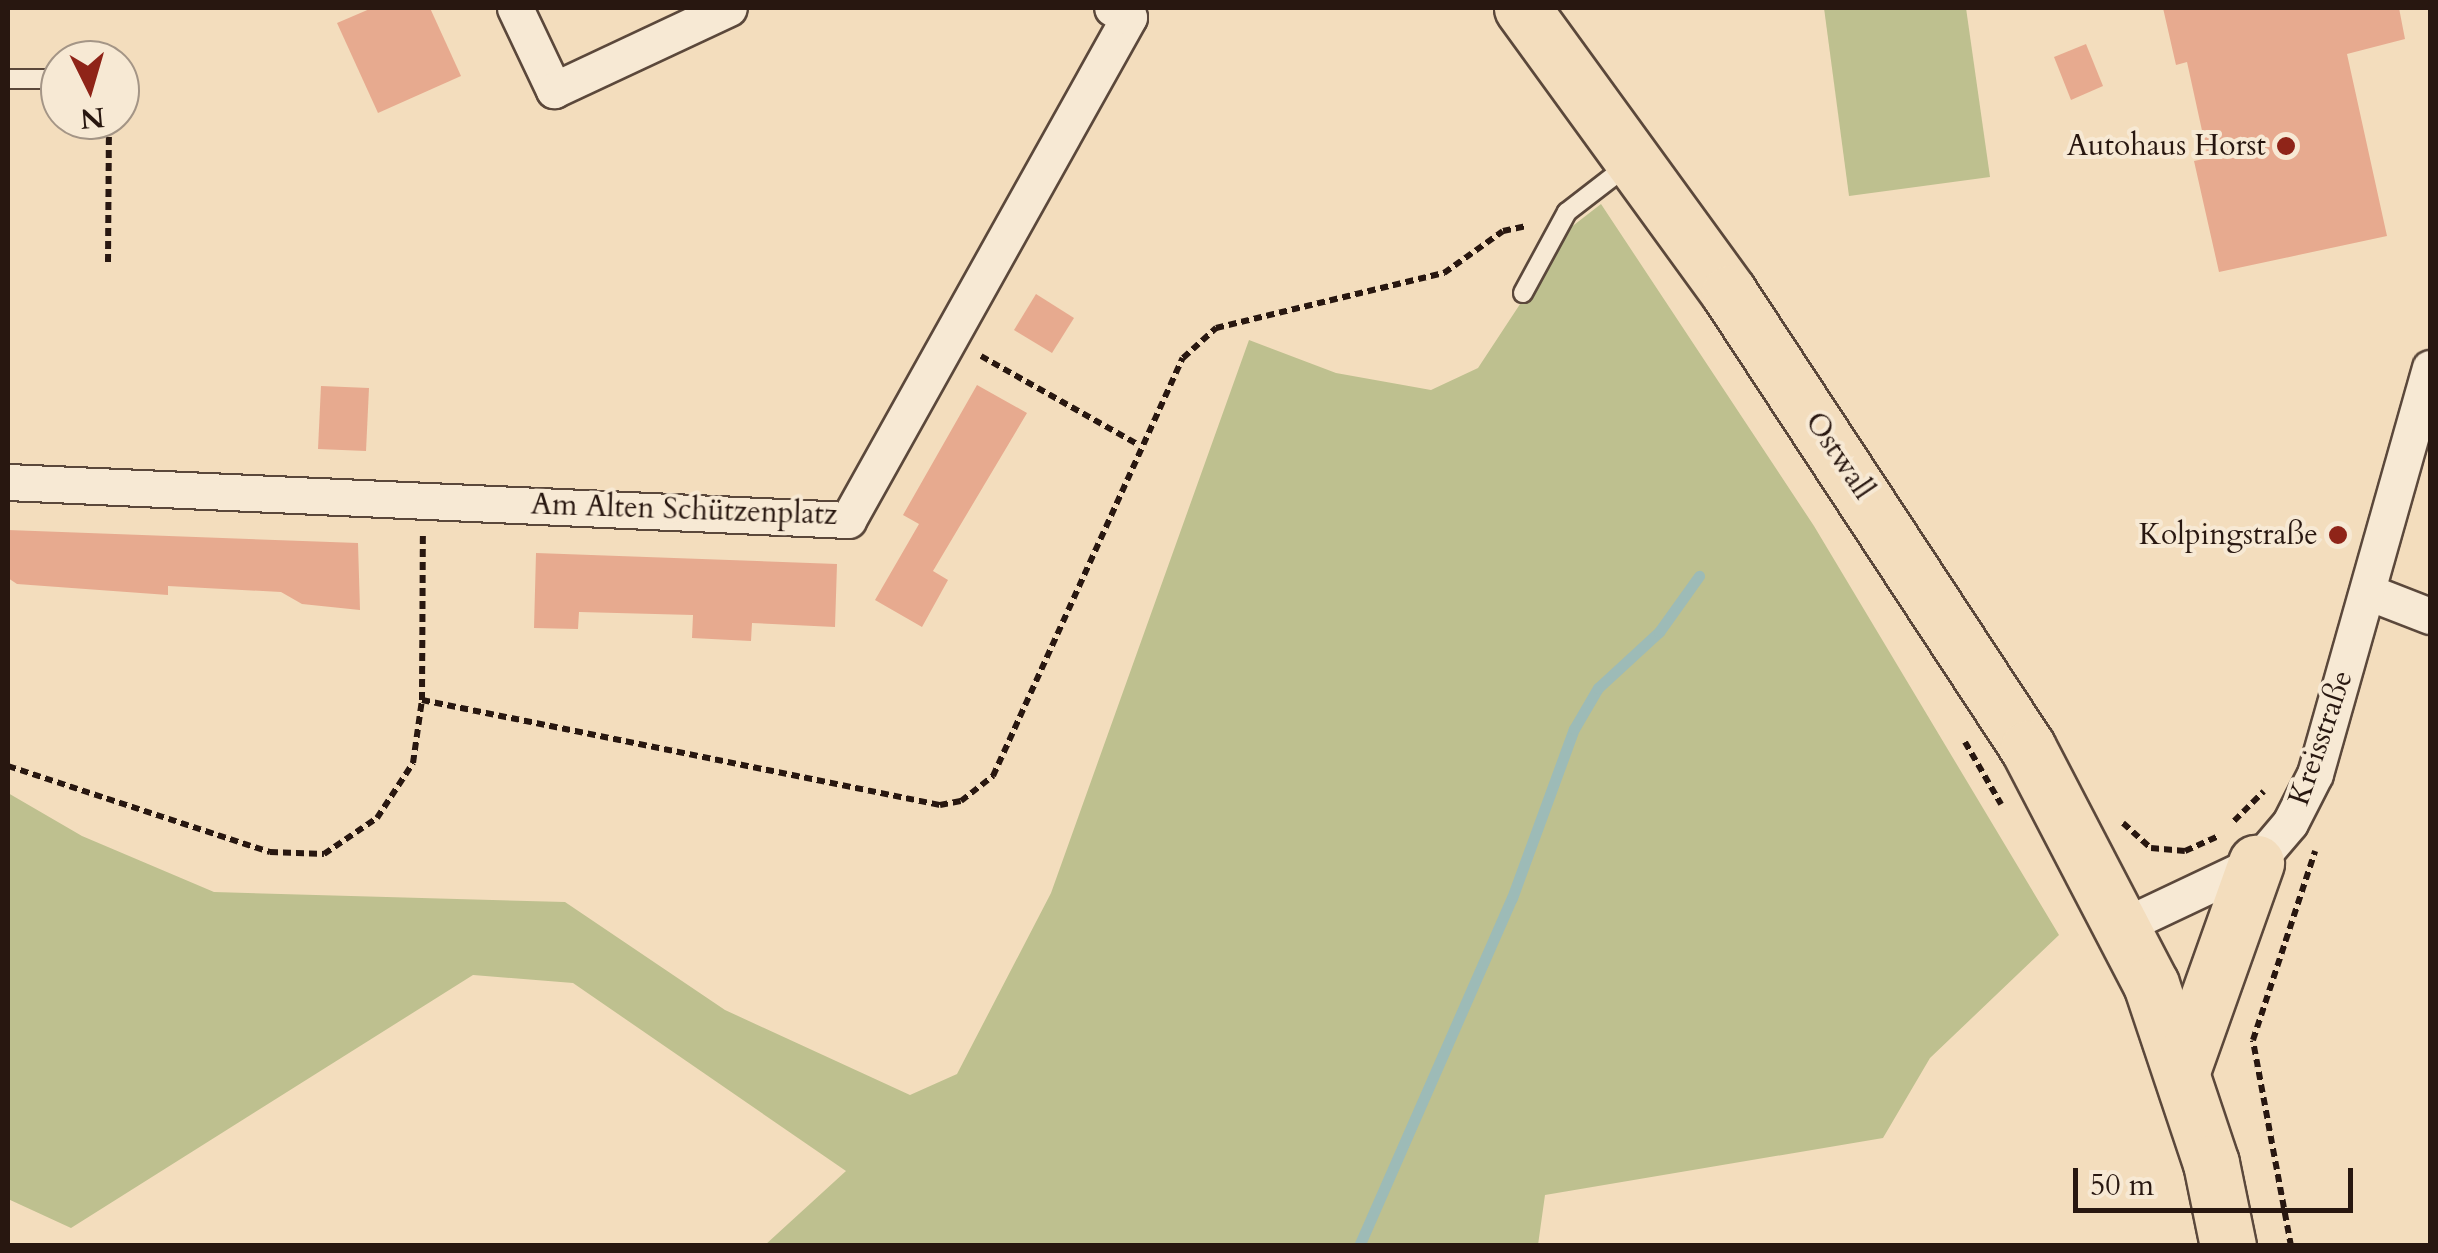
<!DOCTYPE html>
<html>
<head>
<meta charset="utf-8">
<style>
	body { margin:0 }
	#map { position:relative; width:2438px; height:1253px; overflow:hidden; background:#f3ddbd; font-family:Cardo,serif }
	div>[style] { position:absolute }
	.green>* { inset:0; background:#bec08f }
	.stream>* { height:11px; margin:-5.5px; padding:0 5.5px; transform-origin:5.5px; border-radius:5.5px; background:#9dbbb7 }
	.building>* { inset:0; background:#e7aa8f }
	.path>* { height:6px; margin-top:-3px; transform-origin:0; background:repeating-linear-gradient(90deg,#281710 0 8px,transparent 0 13px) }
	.roads { filter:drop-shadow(2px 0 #5b483b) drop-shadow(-2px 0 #5b483b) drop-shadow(0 2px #5b483b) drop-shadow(0 -2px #5b483b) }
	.service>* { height:18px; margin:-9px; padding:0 9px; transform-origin:9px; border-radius:9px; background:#f7e9d4 }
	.minor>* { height:35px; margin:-17.5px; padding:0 17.5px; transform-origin:17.5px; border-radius:17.5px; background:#f7e9d4 }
	.primary>* { height:55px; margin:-27.5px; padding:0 27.5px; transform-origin:27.5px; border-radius:27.5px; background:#f3ddbd }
	.dots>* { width:28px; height:28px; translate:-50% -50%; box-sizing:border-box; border:5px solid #f7e9d4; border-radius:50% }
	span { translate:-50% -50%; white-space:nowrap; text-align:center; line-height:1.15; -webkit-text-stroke:8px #f7e9d4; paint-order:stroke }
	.poi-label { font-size:30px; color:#281710 }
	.right { translate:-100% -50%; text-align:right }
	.street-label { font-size:30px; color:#281710 }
	.frame { position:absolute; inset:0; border:10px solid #281710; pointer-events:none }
	.north { position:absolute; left:40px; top:40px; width:100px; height:100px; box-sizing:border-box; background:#f7e9d4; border:2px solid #a49586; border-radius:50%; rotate:175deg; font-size:28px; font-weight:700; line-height:40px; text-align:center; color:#281710 }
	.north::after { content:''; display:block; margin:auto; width:35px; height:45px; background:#8f2418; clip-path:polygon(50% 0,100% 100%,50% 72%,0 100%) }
	.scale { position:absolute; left:2073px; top:1168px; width:280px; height:45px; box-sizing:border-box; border:5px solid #281710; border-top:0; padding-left:12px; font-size:30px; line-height:35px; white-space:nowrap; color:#281710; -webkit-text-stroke:8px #f7e9d4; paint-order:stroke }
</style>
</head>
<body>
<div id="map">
	<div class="green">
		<i style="clip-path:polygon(1824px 8px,1966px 8px,1990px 177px,1849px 196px)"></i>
		<i style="clip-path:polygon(1601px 204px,1814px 526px,2059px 935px,1930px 1058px,1883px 1138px,1545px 1195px,1538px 1245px,765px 1245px,846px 1171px,573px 983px,473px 975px,71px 1228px,8px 1199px,8px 793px,82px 836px,214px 892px,565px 902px,725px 1010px,910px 1095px,957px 1074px,1051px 893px,1249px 340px,1336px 373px,1431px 390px,1478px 368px,1570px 228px)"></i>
	</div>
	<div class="stream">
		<i style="left:1359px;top:1246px;width:380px;rotate:-66.3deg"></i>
		<i style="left:1512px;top:898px;width:180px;rotate:-69.9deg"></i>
		<i style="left:1574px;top:729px;width:48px;rotate:-59.7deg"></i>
		<i style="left:1598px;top:688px;width:83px;rotate:-42.6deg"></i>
		<i style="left:1659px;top:632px;width:69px;rotate:-54.5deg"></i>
	</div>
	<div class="building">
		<i style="clip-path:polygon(372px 8px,430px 8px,461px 76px,378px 113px,337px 23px)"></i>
		<i style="clip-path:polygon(2163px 8px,2399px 8px,2405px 39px,2347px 54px,2387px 236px,2219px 272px,2194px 161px,2208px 158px,2187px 62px,2176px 65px)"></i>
		<i style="clip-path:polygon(2086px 44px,2103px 86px,2071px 100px,2054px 57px)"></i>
		<i style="clip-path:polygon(1036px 294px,1074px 318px,1052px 353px,1014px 330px)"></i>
		<i style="clip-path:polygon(977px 385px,1027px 413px,933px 571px,948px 580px,922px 627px,875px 600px,919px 524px,903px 515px)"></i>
		<i style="clip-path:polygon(321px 386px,369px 388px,366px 451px,318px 449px)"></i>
		<i style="clip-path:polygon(8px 530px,358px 543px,360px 610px,302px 604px,281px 592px,168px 586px,168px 595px,17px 584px,8px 578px)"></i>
		<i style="clip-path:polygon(536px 553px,837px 564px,835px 627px,752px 623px,751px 641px,692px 638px,693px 615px,579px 612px,578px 629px,534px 628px)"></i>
	</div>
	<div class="path">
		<i style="left:108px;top:262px;width:142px;rotate:-89.6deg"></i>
		<i style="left:981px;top:356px;width:181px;rotate:29.4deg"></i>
		<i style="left:422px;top:700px;width:529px;rotate:11.46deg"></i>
		<i style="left:940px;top:805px;width:21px;rotate:-11deg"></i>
		<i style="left:961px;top:801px;width:41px;rotate:-38deg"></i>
		<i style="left:993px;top:776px;width:459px;rotate:-65.6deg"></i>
		<i style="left:1183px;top:358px;width:45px;rotate:-42.3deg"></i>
		<i style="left:1216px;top:328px;width:235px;rotate:-13.6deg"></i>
		<i style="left:1444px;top:273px;width:72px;rotate:-35.4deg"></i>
		<i style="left:1503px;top:231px;width:25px;rotate:-12deg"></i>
		<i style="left:1965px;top:742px;width:72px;rotate:59.9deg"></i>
		<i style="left:8px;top:766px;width:276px;rotate:18.2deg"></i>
		<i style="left:270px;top:852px;width:54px;rotate:2.1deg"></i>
		<i style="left:324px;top:854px;width:64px;rotate:-34.2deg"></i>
		<i style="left:377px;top:818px;width:66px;rotate:-56.8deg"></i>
		<i style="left:413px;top:763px;width:64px;rotate:-81.9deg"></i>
		<i style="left:422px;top:700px;width:165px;rotate:-89.7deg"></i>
		<i style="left:2234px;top:821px;width:42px;rotate:-45deg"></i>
		<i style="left:2123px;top:823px;width:38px;rotate:42deg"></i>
		<i style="left:2151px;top:848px;width:34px;rotate:5deg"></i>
		<i style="left:2185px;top:851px;width:35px;rotate:-24deg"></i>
		<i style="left:2291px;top:1246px;width:209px;rotate:-100.5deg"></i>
		<i style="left:2253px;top:1040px;width:199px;rotate:-71.8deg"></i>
	</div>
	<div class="roads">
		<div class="service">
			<i style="left:8px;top:79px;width:52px"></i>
			<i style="left:1523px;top:293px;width:92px;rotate:-61.5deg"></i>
			<i style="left:1567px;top:212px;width:78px;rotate:-37.7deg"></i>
		</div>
		<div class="minor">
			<i style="left:515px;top:8px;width:91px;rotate:64.6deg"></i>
			<i style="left:554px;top:90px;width:193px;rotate:-25.1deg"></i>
			<i style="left:8px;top:482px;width:841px;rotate:2.59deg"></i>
			<i style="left:848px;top:520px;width:576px;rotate:-60.81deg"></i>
			<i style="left:1129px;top:17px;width:19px;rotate:-152deg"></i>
			<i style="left:2368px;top:592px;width:66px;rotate:21.2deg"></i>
			<i style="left:2125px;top:925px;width:145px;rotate:-25.3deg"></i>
			<i style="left:2256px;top:863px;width:52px;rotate:-49.6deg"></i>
			<i style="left:2290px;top:823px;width:55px;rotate:-63deg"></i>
			<i style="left:2315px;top:774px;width:422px;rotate:-74.2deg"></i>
		</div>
		<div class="primary">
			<i style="left:1522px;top:8px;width:352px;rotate:54deg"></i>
			<i style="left:1729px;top:293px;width:544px;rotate:56.69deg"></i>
			<i style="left:2028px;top:748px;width:266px;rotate:62.5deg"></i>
			<i style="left:2151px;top:984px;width:189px;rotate:71.5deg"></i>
			<i style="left:2211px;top:1163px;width:85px;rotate:78.4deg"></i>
			<i style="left:2183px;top:1068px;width:218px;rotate:-70.4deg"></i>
		</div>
	</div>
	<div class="dots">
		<i style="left:2286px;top:146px;background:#8f2418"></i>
		<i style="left:2338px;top:535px;background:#8f2418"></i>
	</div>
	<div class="poi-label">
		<span class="right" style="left:2266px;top:146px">Autohaus Horst</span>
		<span class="right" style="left:2318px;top:535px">Kolpingstraße</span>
	</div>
	<div class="street-label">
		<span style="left:1839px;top:456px;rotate:56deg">Ostwall</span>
		<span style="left:684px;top:510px;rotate:2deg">Am Alten Schützenplatz</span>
		<span style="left:2321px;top:738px;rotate:-71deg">Kreisstraße</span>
	</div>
	<div class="frame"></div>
	<div class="north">N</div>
	<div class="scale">50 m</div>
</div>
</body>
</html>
